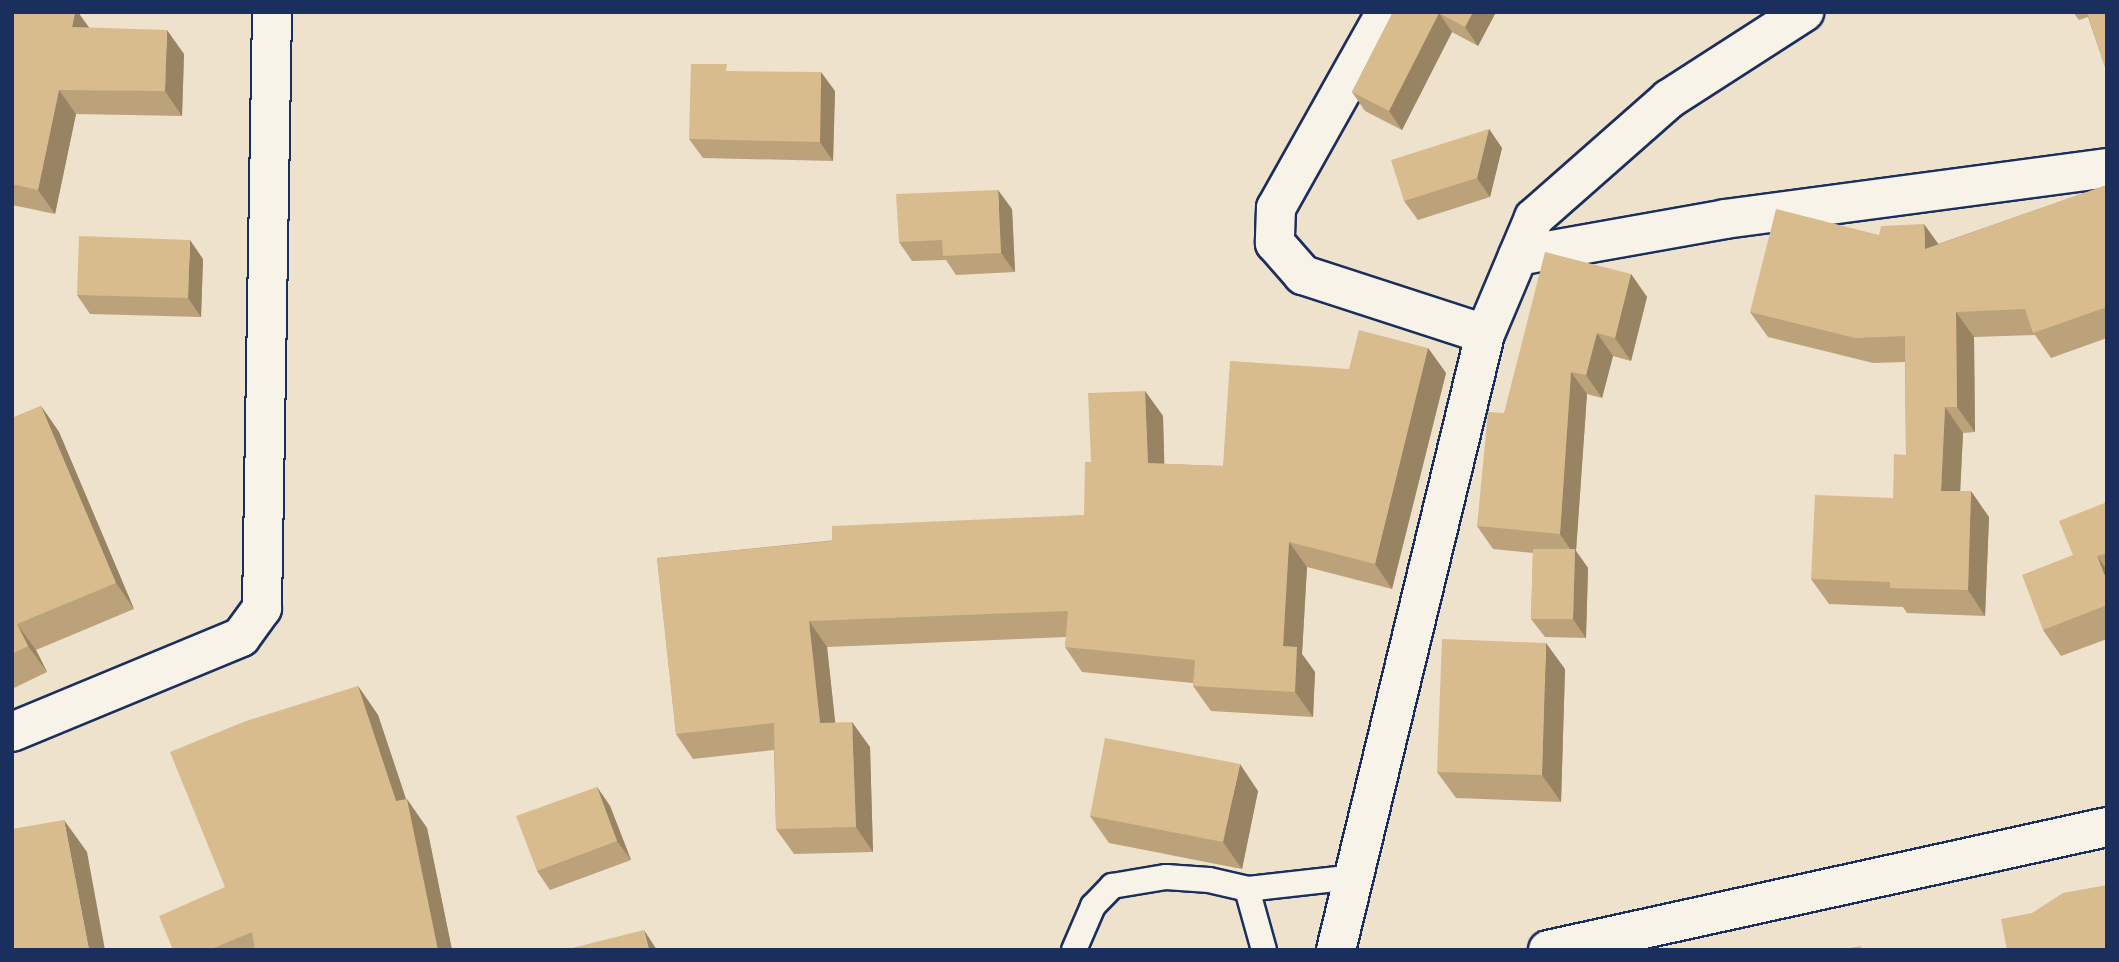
<!DOCTYPE html>
<html>
<head>
<meta charset="utf-8">
<style>
	body { margin:0 }
	#map { position:relative; width:2119px; height:962px; overflow:hidden; background:#eee2cd; font-family:Dekko,sans-serif }
	div>[style] { position:absolute }
	.roads { filter:drop-shadow(2px 0 #1b2f5e) drop-shadow(-2px 0 #1b2f5e) drop-shadow(0 2px #1b2f5e) drop-shadow(0 -2px #1b2f5e) }
	.service>* { height:24px; margin:-12px; padding:0 12px; transform-origin:12px; border-radius:12px; background:#f7f3e8 }
	.minor>* { height:38px; margin:-19px; padding:0 19px; transform-origin:19px; border-radius:19px; background:#f7f3e8 }
	.secondary>* { height:38px; margin:-19px; padding:0 19px; transform-origin:19px; border-radius:19px; background:#f7f3e8 }
	.wall>* { inset:0; background:#bba27a }
	.shaded-wall>* { inset:0; background:#988463 }
	.building>* { inset:0; background:#d9bc8e }
	span { translate:-50% -50%; white-space:nowrap; text-align:center; line-height:1.15; -webkit-text-stroke:5px #f7f3e8; paint-order:stroke }
	.frame { position:absolute; inset:0; border:14px solid #1b2f5e; pointer-events:none }
</style>
</head>
<body>
<div id="map">
	<div class="roads">
		<div class="service">
			<i style="left:1247px;top:889px;width:108px;rotate:-6.4deg"></i>
			<i style="left:1074px;top:950px;width:48px;rotate:-66.6deg"></i>
			<i style="left:1093px;top:906px;width:28px;rotate:-46deg"></i>
			<i style="left:1112px;top:886px;width:55px;rotate:-9.5deg"></i>
			<i style="left:1166px;top:877px;width:43px;rotate:4deg"></i>
			<i style="left:1209px;top:880px;width:39px;rotate:13deg"></i>
			<i style="left:1247px;top:889px;width:63px;rotate:74.4deg"></i>
		</div>
		<div class="minor">
			<i style="left:1386px;top:12px;width:225px;rotate:119.3deg"></i>
			<i style="left:1276px;top:208px;width:35px;rotate:92deg"></i>
			<i style="left:1275px;top:243px;width:43px;rotate:48.8deg"></i>
			<i style="left:1303px;top:275px;width:191px;rotate:18deg"></i>
			<i style="left:1518px;top:256px;width:210px;rotate:-10.1deg"></i>
			<i style="left:1725px;top:219px;width:385px;rotate:-7.6deg"></i>
			<i style="left:12px;top:732px;width:248px;rotate:-22.5deg"></i>
			<i style="left:241px;top:637px;width:36px;rotate:-54deg"></i>
			<i style="left:262px;top:608px;width:596px;rotate:-89.04deg"></i>
			<i style="left:1336px;top:950px;width:634px;rotate:-76.4deg"></i>
			<i style="left:1485px;top:334px;width:126px;rotate:-67.1deg"></i>
			<i style="left:1534px;top:218px;width:180px;rotate:-41.4deg"></i>
			<i style="left:1669px;top:99px;width:161px;rotate:-32.8deg"></i>
		</div>
		<div class="secondary">
			<i style="left:1548px;top:950px;width:572px;rotate:-12.41deg"></i>
		</div>
	</div>
	<div class="wall">
		<i style="clip-path:polygon(12px 12px,89px 28px,184px 54px,182px 116px,76px 114px,55px 214px,12px 205px)"></i>
		<i style="clip-path:polygon(1393px 12px,1496px 12px,1478px 46px,1452px 32px,1402px 130px,1365px 111px,1352px 92px)"></i>
		<i style="clip-path:polygon(2073px 12px,2107px 12px,2107px 70px,2105px 67px,2088px 17px,2079px 20px)"></i>
		<i style="clip-path:polygon(731px 71px,835px 91px,833px 161px,703px 158px,689px 139px)"></i>
		<i style="clip-path:polygon(1489px 129px,1502px 148px,1490px 197px,1418px 220px,1404px 201px)"></i>
		<i style="clip-path:polygon(2107px 185px,2107px 338px,2051px 358px,2035px 335px,1974px 337px,1975px 432px,1963px 433px,1960px 491px,1989px 517px,1985px 616px,1907px 613px,1903px 607px,1829px 604px,1811px 579px,1893px 498px,1906px 455px,1905px 362px,1873px 363px,1768px 337px,1750px 312px,1879px 235px,1938px 244px)"></i>
		<i style="clip-path:polygon(1012px 209px,1015px 272px,956px 275px,946px 260px,912px 261px,899px 242px)"></i>
		<i style="clip-path:polygon(203px 259px,201px 317px,90px 314px,77px 295px)"></i>
		<i style="clip-path:polygon(1631px 274px,1647px 297px,1631px 361px,1613px 356px,1602px 398px,1587px 394px,1576px 551px,1588px 568px,1586px 638px,1545px 637px,1531px 619px,1533px 553px,1493px 549px,1477px 526px,1504px 413px)"></i>
		<i style="clip-path:polygon(1428px 348px,1446px 373px,1392px 589px,1307px 567px,1302px 654px,1315px 672px,1313px 717px,1211px 711px,1193px 686px,1193px 683px,1082px 672px,1065px 647px,1066px 637px,827px 647px,835px 722px,870px 747px,873px 852px,794px 854px,776px 829px,774px 750px,693px 759px,676px 734px,657px 558px,1084px 515px,1091px 462px,1145px 391px,1163px 416px,1164px 464px,1223px 466px,1349px 369px)"></i>
		<i style="clip-path:polygon(41px 406px,59px 432px,134px 609px,36px 650px,47px 672px,12px 689px,12px 418px)"></i>
		<i style="clip-path:polygon(2107px 502px,2107px 639px,2061px 656px,2043px 630px,2073px 555px)"></i>
		<i style="clip-path:polygon(1565px 669px,1561px 802px,1456px 798px,1437px 772px)"></i>
		<i style="clip-path:polygon(358px 686px,378px 715px,406px 799px,427px 828px,452px 950px,173px 950px,225px 887px)"></i>
		<i style="clip-path:polygon(597px 787px,610px 806px,631px 860px,550px 890px,537px 871px)"></i>
		<i style="clip-path:polygon(1258px 791px,1242px 869px,1109px 843px,1090px 816px)"></i>
	</div>
	<div class="shaded-wall">
		<i style="clip-path:polygon(75px 12px,78px 12px,93px 33px,72px 27px)"></i>
		<i style="clip-path:polygon(1473px 12px,1496px 12px,1478px 46px,1465px 27px)"></i>
		<i style="clip-path:polygon(1439px 13px,1452px 32px,1402px 130px,1389px 111px)"></i>
		<i style="clip-path:polygon(167px 30px,184px 54px,182px 116px,165px 91px)"></i>
		<i style="clip-path:polygon(821px 72px,835px 91px,833px 161px,820px 142px)"></i>
		<i style="clip-path:polygon(59px 90px,76px 114px,55px 214px,38px 190px)"></i>
		<i style="clip-path:polygon(1489px 129px,1502px 148px,1490px 197px,1477px 178px)"></i>
		<i style="clip-path:polygon(998px 190px,1012px 209px,1015px 272px,1001px 253px)"></i>
		<i style="clip-path:polygon(1924px 224px,1942px 249px,1925px 249px)"></i>
		<i style="clip-path:polygon(190px 240px,203px 259px,201px 317px,188px 298px)"></i>
		<i style="clip-path:polygon(1631px 274px,1647px 297px,1631px 361px,1615px 338px)"></i>
		<i style="clip-path:polygon(1956px 312px,1974px 337px,1975px 432px,1957px 407px)"></i>
		<i style="clip-path:polygon(1597px 333px,1613px 356px,1602px 398px,1586px 375px)"></i>
		<i style="clip-path:polygon(1428px 348px,1446px 373px,1392px 589px,1375px 564px)"></i>
		<i style="clip-path:polygon(1571px 372px,1587px 394px,1576px 551px,1588px 568px,1586px 638px,1573px 619px,1575px 556px,1560px 534px)"></i>
		<i style="clip-path:polygon(1145px 391px,1163px 416px,1165px 489px,1148px 463px)"></i>
		<i style="clip-path:polygon(41px 406px,59px 432px,134px 609px,116px 583px)"></i>
		<i style="clip-path:polygon(1945px 407px,1963px 433px,1959px 516px,1941px 491px)"></i>
		<i style="clip-path:polygon(1971px 491px,1989px 517px,1985px 616px,1968px 590px)"></i>
		<i style="clip-path:polygon(1289px 542px,1307px 567px,1302px 654px,1315px 672px,1313px 717px,1295px 692px,1283px 646px)"></i>
		<i style="clip-path:polygon(2097px 556px,2107px 570px,2107px 581px)"></i>
		<i style="clip-path:polygon(809px 621px,827px 647px,838px 748px,820px 723px)"></i>
		<i style="clip-path:polygon(17px 624px,36px 650px,47px 672px,28px 646px)"></i>
		<i style="clip-path:polygon(1546px 643px,1565px 669px,1561px 802px,1542px 775px)"></i>
		<i style="clip-path:polygon(358px 686px,378px 715px,407px 802px,407px 799px,427px 828px,452px 950px,438px 950px,396px 801px)"></i>
		<i style="clip-path:polygon(852px 722px,870px 747px,873px 852px,856px 827px)"></i>
		<i style="clip-path:polygon(1240px 764px,1258px 791px,1242px 869px,1223px 842px)"></i>
		<i style="clip-path:polygon(597px 787px,610px 806px,631px 860px,617px 841px)"></i>
		<i style="clip-path:polygon(64px 820px,87px 852px,105px 950px,89px 950px)"></i>
		<i style="clip-path:polygon(644px 930px,657px 950px,649px 950px)"></i>
	</div>
	<div class="building">
		<i style="clip-path:polygon(12px 12px,75px 12px,72px 27px,167px 30px,165px 91px,59px 90px,38px 190px,12px 184px)"></i>
		<i style="clip-path:polygon(1393px 12px,1473px 12px,1465px 27px,1439px 13px,1389px 111px,1352px 92px)"></i>
		<i style="clip-path:polygon(2087px 12px,2107px 12px,2107px 66px,2105px 67px)"></i>
		<i style="clip-path:polygon(691px 64px,727px 64px,726px 71px,821px 72px,820px 142px,689px 139px)"></i>
		<i style="clip-path:polygon(1489px 129px,1477px 178px,1404px 201px,1391px 160px)"></i>
		<i style="clip-path:polygon(2107px 185px,2107px 307px,2033px 333px,2025px 309px,1956px 312px,1957px 407px,1945px 407px,1941px 491px,1971px 491px,1968px 590px,1890px 588px,1890px 582px,1811px 579px,1815px 495px,1893px 498px,1894px 454px,1906px 455px,1905px 336px,1855px 338px,1750px 312px,1776px 209px,1879px 235px,1881px 226px,1924px 224px,1925px 249px)"></i>
		<i style="clip-path:polygon(998px 190px,1001px 253px,943px 256px,942px 240px,899px 242px,896px 194px)"></i>
		<i style="clip-path:polygon(79px 236px,190px 240px,188px 298px,77px 295px)"></i>
		<i style="clip-path:polygon(1545px 252px,1631px 274px,1615px 338px,1597px 333px,1586px 375px,1571px 372px,1560px 534px,1477px 526px,1488px 412px,1504px 413px)"></i>
		<i style="clip-path:polygon(1359px 330px,1428px 348px,1375px 564px,1289px 542px,1283px 646px,1297px 647px,1295px 692px,1193px 686px,1195px 660px,1065px 647px,1068px 611px,809px 621px,820px 723px,852px 722px,856px 827px,776px 829px,774px 723px,676px 734px,657px 558px,832px 541px,832px 526px,1084px 515px,1085px 462px,1091px 462px,1088px 393px,1145px 391px,1148px 463px,1223px 466px,1230px 361px,1349px 369px)"></i>
		<i style="clip-path:polygon(41px 406px,116px 583px,17px 624px,28px 646px,12px 654px,12px 418px)"></i>
		<i style="clip-path:polygon(2107px 502px,2107px 553px,2097px 556px,2107px 581px,2107px 605px,2043px 630px,2022px 575px,2073px 555px,2059px 521px)"></i>
		<i style="clip-path:polygon(1533px 549px,1575px 549px,1573px 619px,1531px 619px)"></i>
		<i style="clip-path:polygon(1442px 639px,1546px 643px,1542px 775px,1437px 772px)"></i>
		<i style="clip-path:polygon(358px 686px,396px 801px,407px 799px,438px 950px,255px 950px,252px 932px,209px 950px,173px 950px,159px 916px,225px 887px,170px 752px,246px 721px)"></i>
		<i style="clip-path:polygon(1105px 738px,1240px 764px,1223px 842px,1090px 816px)"></i>
		<i style="clip-path:polygon(597px 787px,617px 841px,537px 871px,516px 816px)"></i>
		<i style="clip-path:polygon(64px 820px,89px 950px,12px 950px,12px 829px)"></i>
		<i style="clip-path:polygon(2107px 885px,2107px 950px,2007px 950px,2001px 919px,2032px 913px,2063px 893px)"></i>
		<i style="clip-path:polygon(644px 930px,649px 950px,564px 950px)"></i>
		<i style="clip-path:polygon(1861px 946px,1862px 950px,1837px 950px)"></i>
	</div>
	<div class="frame"></div>
</div>
</body>
</html>
